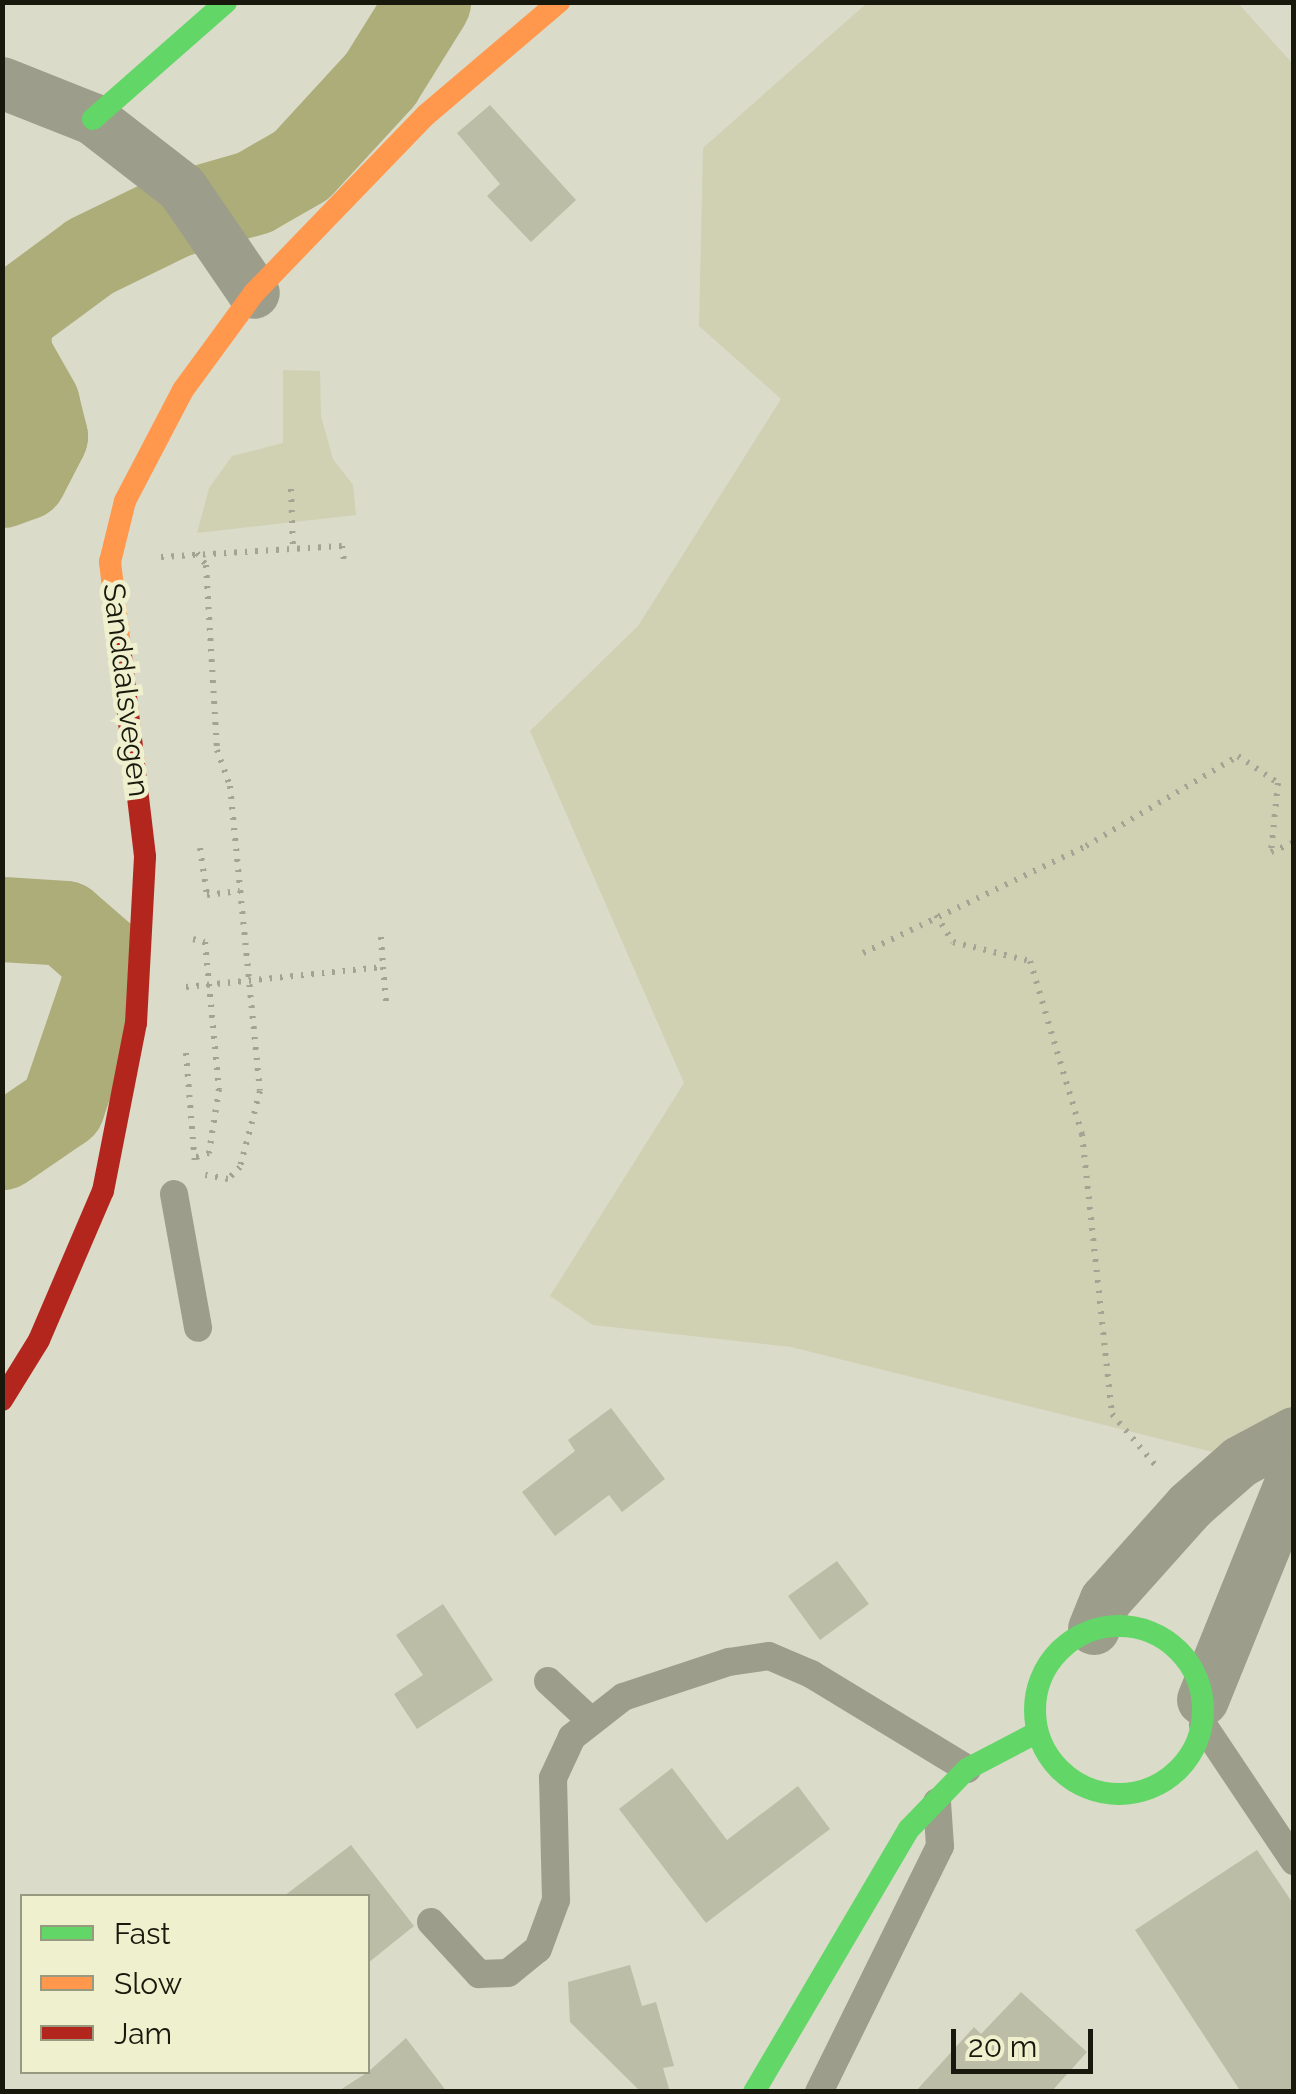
<!DOCTYPE html>
<html>
<head>
<meta charset="utf-8">
<style>
	body { margin:0 }
	#map { position:relative; width:1296px; height:2094px; overflow:hidden; background:#dadbc9; font-family:Raleway,sans-serif }
	div>[style] { position:absolute }
	.green>* { inset:0; background:#d0d1b2 }
	.river>* { height:85px; margin:-42.5px; padding:0 42.5px; transform-origin:42.5px; border-radius:42.5px; background:#acad78 }
	.building>* { inset:0; background:#bcbda7 }
	.path>* { height:6px; margin-top:-3px; transform-origin:0; background:repeating-linear-gradient(90deg,#a4a495 0 2.5px,transparent 0 10.5px) }
	.lane>* { height:28px; margin:-14px; padding:0 14px; transform-origin:14px; border-radius:14px; background:#9d9d8c }
	.street>* { height:52px; margin:-26px; padding:0 26px; transform-origin:26px; border-radius:26px; background:#9d9d8c }
	.fast>* { height:22px; margin:-11px; padding:0 11px; transform-origin:11px; border-radius:11px; background:#63d668 }
	.fast>.ring { margin:-11px; padding:0; box-sizing:content-box; background:none; border:22px solid #63d668; border-radius:50% }
	.slow>* { height:22px; margin:-11px; padding:0 11px; transform-origin:11px; border-radius:11px; background:#ff974d }
	.jam>* { height:22px; margin:-11px; padding:0 11px; transform-origin:11px; border-radius:11px; background:#b3261e }
	span { translate:-50% -50%; white-space:nowrap; text-align:center; line-height:1.15; -webkit-text-stroke:9px #eef0ce; paint-order:stroke }
	.street-label { font-size:30px; color:#18180c }
	.frame { position:absolute; inset:0; border:5px solid #18180c; pointer-events:none }
	.legend { position:absolute; left:20px; top:1894px; width:350px; height:180px; box-sizing:border-box; background:#eef0ce; border:2px solid #989a80; margin:0; padding:12px 18px; list-style:none; font-size:30px; color:#18180c }
	.legend li { display:flex; align-items:center; gap:20px; height:50px }
	.legend b { width:50px; border:2px solid #989a80 }
	.scale { position:absolute; left:951px; top:2029px; width:142px; height:45px; box-sizing:border-box; border:5px solid #18180c; border-top:0; padding-left:12px; font-size:30px; line-height:35px; white-space:nowrap; color:#18180c; -webkit-text-stroke:8px #eef0ce; paint-order:stroke }
</style>
</head>
<body>
<div id="map">
	<div class="green">
		<i style="clip-path:polygon(867px 3px,1238px 3px,1294px 65px,1293px 1415px,1233px 1457px,791px 1347px,593px 1325px,550px 1296px,684px 1083px,530px 731px,638px 626px,781px 399px,699px 326px,703px 148px)"></i>
		<i style="clip-path:polygon(283px 370px,320px 371px,321px 416px,333px 459px,353px 485px,356px 515px,197px 533px,209px 488px,232px 456px,283px 443px)"></i>
	</div>
	<div class="river">
		<i style="left:2px;top:485px;width:23px;rotate:-20deg"></i>
		<i style="left:24px;top:477px;width:46px;rotate:-62.9deg"></i>
		<i style="left:45px;top:436px;width:34px;rotate:-104deg"></i>
		<i style="left:37px;top:403px;width:59px;rotate:-119.6deg"></i>
		<i style="left:8px;top:352px;width:37px;rotate:-87deg"></i>
		<i style="left:10px;top:315px;width:99px;rotate:-36.4deg"></i>
		<i style="left:90px;top:256px;width:93px;rotate:-26deg"></i>
		<i style="left:174px;top:215px;width:83px;rotate:-16deg"></i>
		<i style="left:254px;top:192px;width:54px;rotate:-29.9deg"></i>
		<i style="left:301px;top:165px;width:117px;rotate:-47.4deg"></i>
		<i style="left:380px;top:79px;width:91px;rotate:-58.1deg"></i>
		<i style="left:2px;top:919px;width:63px;rotate:3.6deg"></i>
		<i style="left:65px;top:923px;width:50px;rotate:41deg"></i>
		<i style="left:103px;top:956px;width:27px;rotate:88deg"></i>
		<i style="left:104px;top:983px;width:130px;rotate:108.9deg"></i>
		<i style="left:62px;top:1106px;width:73px;rotate:145.7deg"></i>
	</div>
	<div class="building">
		<i style="clip-path:polygon(490px 105px,576px 200px,531px 242px,487px 196px,500px 184px,457px 133px)"></i>
		<i style="clip-path:polygon(611px 1408px,665px 1479px,622px 1512px,609px 1495px,555px 1536px,522px 1492px,575px 1451px,568px 1440px)"></i>
		<i style="clip-path:polygon(837px 1561px,869px 1604px,820px 1640px,788px 1596px)"></i>
		<i style="clip-path:polygon(443px 1604px,493px 1680px,417px 1729px,394px 1694px,423px 1675px,396px 1635px)"></i>
		<i style="clip-path:polygon(672px 1768px,727px 1840px,798px 1786px,830px 1829px,706px 1923px,619px 1809px)"></i>
		<i style="clip-path:polygon(351px 1845px,414px 1926px,368px 1963px,368px 1896px,284px 1896px)"></i>
		<i style="clip-path:polygon(1257px 1850px,1294px 1905px,1294px 2092px,1241px 2092px,1135px 1930px)"></i>
		<i style="clip-path:polygon(630px 1965px,642px 2006px,656px 2002px,674px 2066px,663px 2068px,670px 2092px,641px 2092px,570px 2022px,568px 1982px)"></i>
		<i style="clip-path:polygon(1021px 1992px,1087px 2052px,1051px 2092px,915px 2092px,974px 2027px,981px 2034px)"></i>
		<i style="clip-path:polygon(406px 2038px,447px 2092px,337px 2092px,368px 2072px)"></i>
	</div>
	<div class="path">
		<i style="left:291px;top:489px;width:60px;rotate:88.1deg"></i>
		<i style="left:197px;top:553px;width:15px;rotate:53deg"></i>
		<i style="left:206px;top:565px;width:185px;rotate:86.6deg"></i>
		<i style="left:217px;top:750px;width:38px;rotate:70deg"></i>
		<i style="left:230px;top:786px;width:306px;rotate:84.4deg"></i>
		<i style="left:260px;top:1091px;width:79px;rotate:104.7deg"></i>
		<i style="left:240px;top:1167px;width:17px;rotate:135deg"></i>
		<i style="left:228px;top:1179px;width:23px;rotate:-170deg"></i>
		<i style="left:161px;top:557px;width:181px;rotate:-3.5deg"></i>
		<i style="left:342px;top:546px;width:14px;rotate:82deg"></i>
		<i style="left:200px;top:848px;width:48px;rotate:81.5deg"></i>
		<i style="left:207px;top:895px;width:33px;rotate:-7deg"></i>
		<i style="left:936px;top:915px;width:32px;rotate:58deg"></i>
		<i style="left:953px;top:942px;width:79px;rotate:13.9deg"></i>
		<i style="left:1030px;top:961px;width:181px;rotate:73.3deg"></i>
		<i style="left:1082px;top:1134px;width:282px;rotate:83.9deg"></i>
		<i style="left:1112px;top:1414px;width:70px;rotate:49.7deg"></i>
		<i style="left:381px;top:937px;width:30px;rotate:86deg"></i>
		<i style="left:193px;top:939px;width:12px;rotate:14deg"></i>
		<i style="left:205px;top:942px;width:148px;rotate:84.6deg"></i>
		<i style="left:219px;top:1089px;width:65px;rotate:98.9deg"></i>
		<i style="left:209px;top:1153px;width:16px;rotate:162deg"></i>
		<i style="left:863px;top:953px;width:247px;rotate:-25.6deg"></i>
		<i style="left:1086px;top:846px;width:177px;rotate:-30.6deg"></i>
		<i style="left:1238px;top:756px;width:48px;rotate:34deg"></i>
		<i style="left:1278px;top:783px;width:69px;rotate:95.8deg"></i>
		<i style="left:1271px;top:852px;width:25px;rotate:-23deg"></i>
		<i style="left:186px;top:987px;width:198px;rotate:-5.8deg"></i>
		<i style="left:383px;top:967px;width:36px;rotate:85deg"></i>
		<i style="left:186px;top:1053px;width:113px;rotate:85.4deg"></i>
	</div>
	<div class="lane">
		<i style="left:174px;top:1194px;width:136px;rotate:79.8deg"></i>
		<i style="left:548px;top:1681px;width:56px;rotate:42.8deg"></i>
		<i style="left:1203px;top:1725px;width:164px;rotate:56.2deg"></i>
		<i style="left:431px;top:1922px;width:71px;rotate:47.3deg"></i>
		<i style="left:479px;top:1974px;width:29px;rotate:-2deg"></i>
		<i style="left:508px;top:1973px;width:38px;rotate:-39deg"></i>
		<i style="left:538px;top:1949px;width:52px;rotate:-69.8deg"></i>
		<i style="left:556px;top:1900px;width:122px;rotate:-91.4deg"></i>
		<i style="left:553px;top:1778px;width:45px;rotate:-65.1deg"></i>
		<i style="left:572px;top:1737px;width:65px;rotate:-38.1deg"></i>
		<i style="left:623px;top:1697px;width:112px;rotate:-18.3deg"></i>
		<i style="left:729px;top:1662px;width:40px;rotate:-8.5deg"></i>
		<i style="left:769px;top:1656px;width:46px;rotate:23.2deg"></i>
		<i style="left:811px;top:1674px;width:183px;rotate:31.3deg"></i>
		<i style="left:819px;top:2092px;width:274px;rotate:-63.8deg"></i>
		<i style="left:940px;top:1846px;width:44px;rotate:-93.9deg"></i>
	</div>
	<div class="street">
		<i style="left:2px;top:83px;width:98px;rotate:21.6deg"></i>
		<i style="left:93px;top:119px;width:113px;rotate:37.8deg"></i>
		<i style="left:182px;top:188px;width:127px;rotate:55.6deg"></i>
		<i style="left:1094px;top:1629px;width:31px;rotate:-68deg"></i>
		<i style="left:1106px;top:1600px;width:126px;rotate:-48.2deg"></i>
		<i style="left:1190px;top:1506px;width:67px;rotate:-41.3deg"></i>
		<i style="left:1240px;top:1462px;width:61px;rotate:-28.2deg"></i>
		<i style="left:1203px;top:1700px;width:243px;rotate:-68deg"></i>
	</div>
	<div class="fast">
		<i style="left:93px;top:119px;width:177px;rotate:-41.3deg"></i>
		<i class="ring" style="left:1035px;top:1626px;width:146px;height:146px"></i>
		<i style="left:754px;top:2092px;width:305px;rotate:-59.5deg"></i>
		<i style="left:909px;top:1829px;width:83px;rotate:-46deg"></i>
		<i style="left:967px;top:1769px;width:78px;rotate:-27.6deg"></i>
	</div>
	<div class="slow">
		<i style="left:120px;top:647px;width:86px;rotate:-96.7deg"></i>
		<i style="left:110px;top:562px;width:63px;rotate:-76.2deg"></i>
		<i style="left:125px;top:501px;width:125px;rotate:-62.4deg"></i>
		<i style="left:183px;top:390px;width:120px;rotate:-53.8deg"></i>
		<i style="left:254px;top:293px;width:248px;rotate:-46deg"></i>
		<i style="left:426px;top:115px;width:175px;rotate:-40.4deg"></i>
	</div>
	<div class="jam">
		<i style="left:2px;top:1400px;width:70px;rotate:-58.3deg"></i>
		<i style="left:39px;top:1340px;width:162px;rotate:-66.8deg"></i>
		<i style="left:103px;top:1191px;width:171px;rotate:-78.9deg"></i>
		<i style="left:136px;top:1023px;width:167px;rotate:-86.9deg"></i>
		<i style="left:145px;top:856px;width:210px;rotate:-96.8deg"></i>
	</div>
	<div class="street-label">
		<span style="left:126px;top:690px;rotate:83deg">Sanddalsvegen</span>
	</div>
	<div class="frame"></div>
	<ul class="legend">
	<li><b style="height:12px;background:#63d668"></b>Fast</li>
	<li><b style="height:12px;background:#ff974d"></b>Slow</li>
	<li><b style="height:12px;background:#b3261e"></b>Jam</li>
	</ul>
	<div class="scale">20 m</div>
</div>
</body>
</html>
